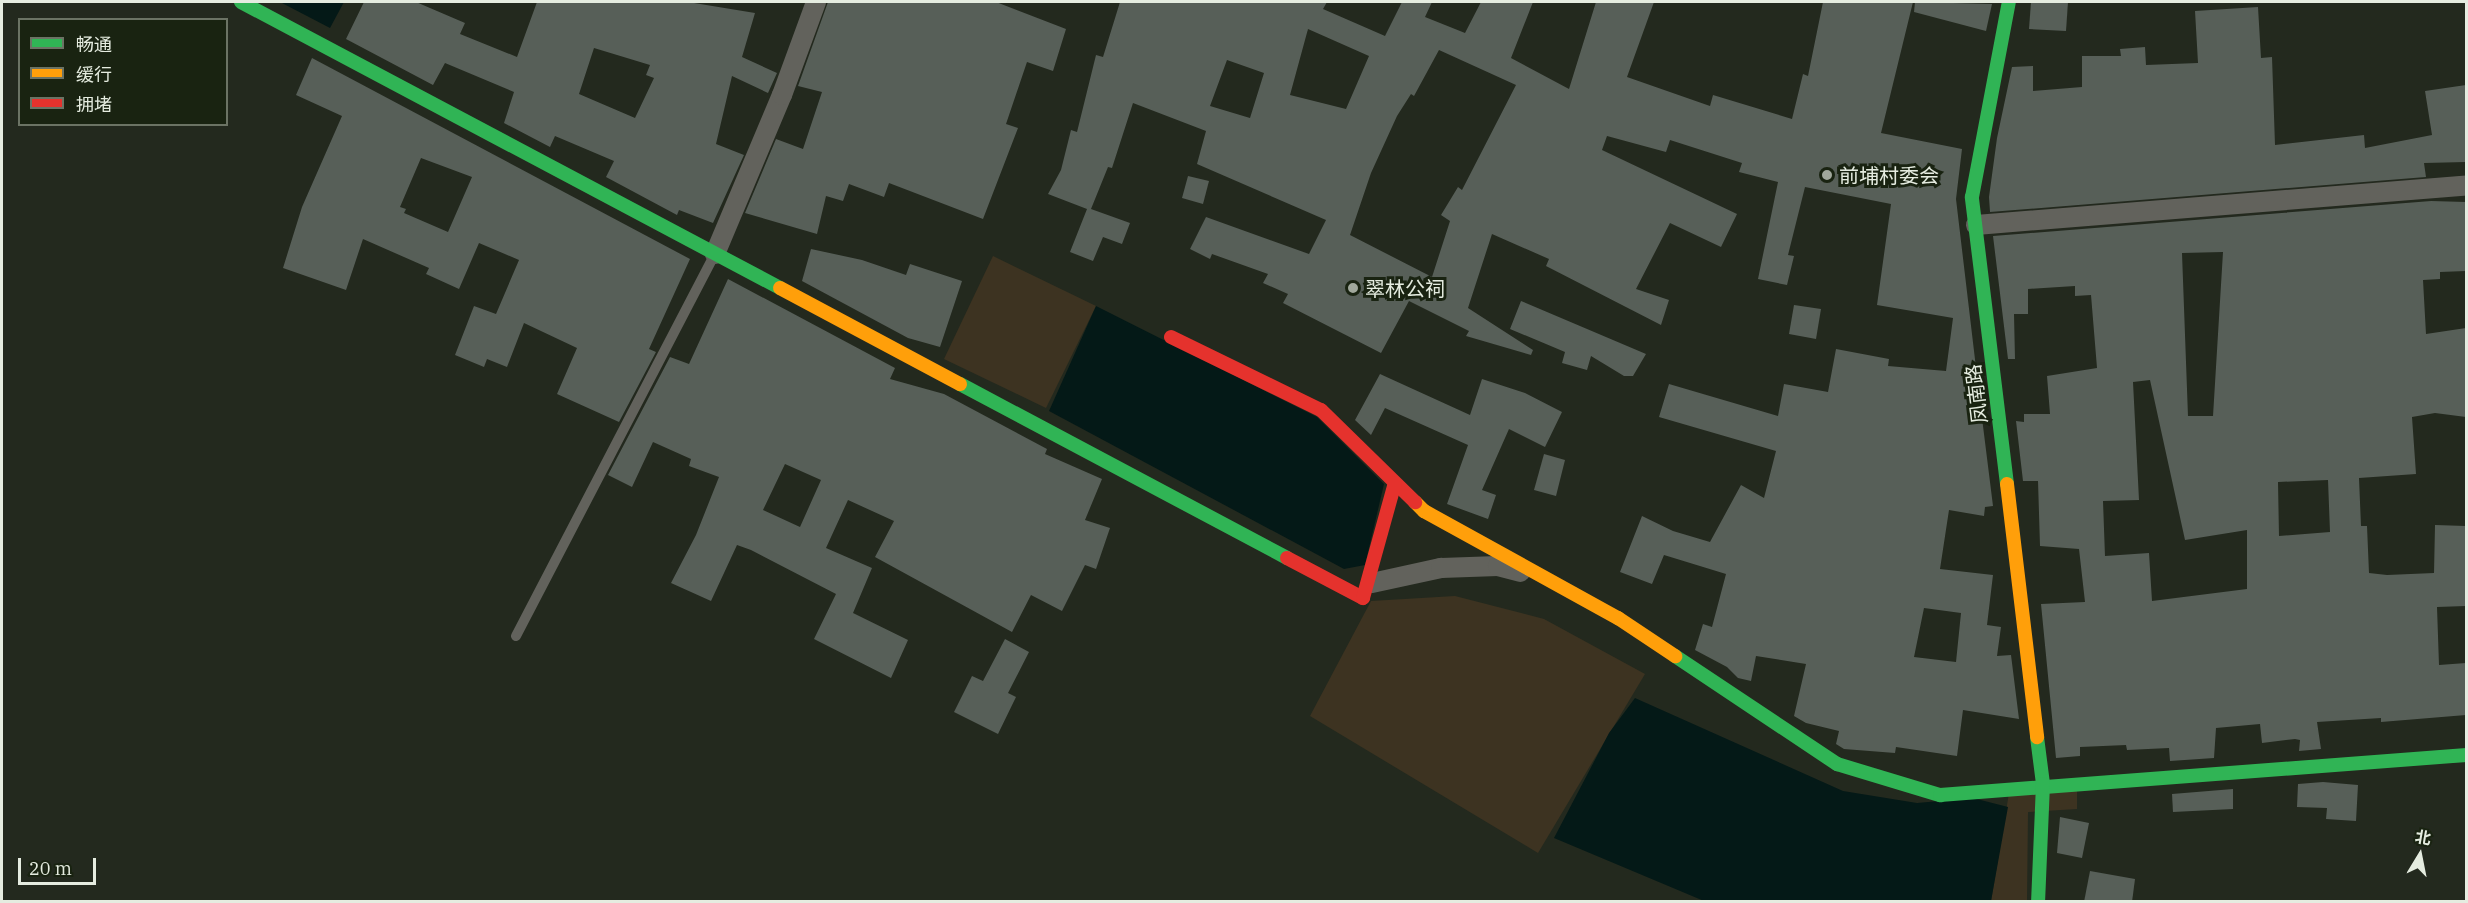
<!DOCTYPE html>
<html>
<head>
<meta charset="utf-8">
<style>
	body { margin:0 }
	#map { position:relative; width:2468px; height:903px; overflow:hidden; background:#23291e; font-family:"IBM Plex Serif","Noto Sans SC",serif }
	div>[style] { position:absolute }
	.green>* { inset:0; background:#3d3321 }
	.water>* { inset:0; background:#041917 }
	.building>* { inset:0; background:#575f58 }
	.lane>* { height:10px; margin:-5px; padding:0 5px; transform-origin:5px; border-radius:5px; background:#62625c }
	.street>* { height:20px; margin:-10px; padding:0 10px; transform-origin:10px; border-radius:10px; background:#62625c }
	.fast>* { height:14px; margin:-7px; padding:0 7px; transform-origin:7px; border-radius:7px; background:#30b455 }
	.slow>* { height:14px; margin:-7px; padding:0 7px; transform-origin:7px; border-radius:7px; background:#ff9f0a }
	.jam>* { height:14px; margin:-7px; padding:0 7px; transform-origin:7px; border-radius:7px; background:#e5322d }
	.dots>* { width:16px; height:16px; translate:-50% -50%; box-sizing:border-box; border:3px solid #192311; border-radius:50% }
	span { translate:-50% -50%; white-space:nowrap; text-align:center; line-height:1.15; -webkit-text-stroke:6px #192311; paint-order:stroke }
	.poi-label { font-size:20px; color:#e5ece0 }
	.left { translate:0 -50%; text-align:left }
	.street-label { font-size:20px; color:#e5ece0 }
	.frame { position:absolute; inset:0; border:3px solid #e5ece0; pointer-events:none }
	.legend { position:absolute; left:18px; top:18px; width:210px; height:108px; box-sizing:border-box; background:#192311; border:2px solid #6b7364; margin:0; padding:8px 10px; list-style:none; font-size:18px; color:#e5ece0 }
	.legend li { display:flex; align-items:center; gap:12px; height:30px }
	.legend b { width:30px; border:2px solid #6b7364 }
	.north { position:absolute; left:2390px; top:825px; width:60px; height:60px; -webkit-text-stroke:4px #192311; paint-order:stroke; rotate:10deg; font-size:16px; font-weight:700; line-height:24px; text-align:center; color:#e5ece0 }
	.north::after { content:''; display:block; margin:auto; width:21px; height:27px; background:#e5ece0; clip-path:polygon(50% 0,100% 100%,50% 72%,0 100%) }
	.scale { position:absolute; left:18px; top:858px; width:78px; height:27px; box-sizing:border-box; border:3px solid #e5ece0; border-top:0; padding-left:8px; font-size:18px; line-height:21px; white-space:nowrap; color:#e5ece0; -webkit-text-stroke:4px #192311; paint-order:stroke }
</style>
</head>
<body>
<div id="map">
	<div class="green">
		<i style="clip-path:polygon(993px 256px,1096px 306px,1046px 408px,944px 359px)"></i>
		<i style="clip-path:polygon(1455px 596px,1544px 619px,1645px 674px,1538px 853px,1310px 716px,1371px 601px)"></i>
		<i style="clip-path:polygon(2077px 782px,2077px 809px,2028px 812px,2027px 901px,1991px 902px,2009px 793px)"></i>
	</div>
	<div class="water">
		<i style="clip-path:polygon(280px 2px,344px 2px,330px 28px)"></i>
		<i style="clip-path:polygon(1096px 306px,1317px 417px,1384px 484px,1365px 565px,1344px 569px,1049px 411px)"></i>
		<i style="clip-path:polygon(1635px 698px,1843px 791px,1917px 803px,1973px 798px,2008px 807px,1991px 901px,1704px 901px,1554px 838px,1609px 733px)"></i>
	</div>
	<div class="building">
		<i style="clip-path:polygon(evenodd,364px 2px,416px 2px,465px 23px,460px 34px,517px 57px,537px 2px,688px 2px,755px 13px,742px 57px,777px 73px,768px 93px,732px 76px,716px 144px,744px 155px,713px 223px,679px 210px,677px 215px,606px 177px,614px 161px,555px 136px,550px 147px,504px 123px,514px 92px,445px 63px,433px 85px,346px 39px,364px 2px,594px 48px,650px 65px,646px 75px,654px 78px,635px 118px,579px 94px,594px 48px)"></i>
		<i style="clip-path:polygon(828px 2px,996px 2px,1066px 29px,1053px 71px,1027px 62px,1006px 124px,1018px 128px,983px 219px,889px 183px,884px 197px,849px 184px,843px 201px,826px 196px,817px 234px,745px 213px,776px 139px,803px 149px,822px 92px,798px 86px)"></i>
		<i style="clip-path:polygon(evenodd,1120px 2px,1327px 2px,1323px 9px,1385px 36px,1402px 2px,1432px 2px,1425px 17px,1465px 33px,1481px 2px,1533px 2px,1511px 58px,1569px 89px,1596px 2px,1654px 2px,1627px 77px,1710px 106px,1713px 95px,1792px 119px,1803px 74px,1808px 76px,1823px 2px,1913px 2px,1881px 133px,1962px 149px,1956px 199px,1979px 393px,1976px 417px,1982px 418px,1993px 506px,1985px 507px,1984px 516px,1949px 510px,1940px 569px,1993px 575px,1987px 625px,2001px 627px,1997px 656px,2011px 655px,2019px 719px,1963px 710px,1957px 756px,1896px 747px,1895px 753px,1844px 749px,1836px 744px,1839px 731px,1806px 723px,1794px 716px,1806px 664px,1756px 656px,1751px 681px,1738px 678px,1727px 667px,1695px 650px,1703px 624px,1712px 627px,1726px 574px,1664px 555px,1652px 584px,1620px 572px,1642px 516px,1673px 531px,1710px 542px,1741px 485px,1764px 498px,1776px 451px,1659px 417px,1669px 384px,1778px 416px,1784px 384px,1828px 392px,1836px 349px,1889px 359px,1888px 366px,1946px 371px,1953px 318px,1877px 305px,1891px 204px,1805px 187px,1788px 255px,1794px 256px,1787px 285px,1758px 279px,1778px 182px,1739px 172px,1742px 163px,1670px 140px,1666px 152px,1607px 136px,1602px 150px,1737px 214px,1721px 247px,1670px 223px,1636px 289px,1669px 300px,1661px 325px,1546px 266px,1549px 259px,1492px 234px,1468px 308px,1533px 350px,1531px 355px,1466px 336px,1469px 331px,1409px 301px,1381px 353px,1283px 303px,1288px 294px,1263px 283px,1268px 274px,1212px 254px,1210px 259px,1190px 249px,1206px 217px,1309px 254px,1326px 220px,1197px 164px,1206px 131px,1133px 103px,1112px 168px,1108px 167px,1091px 209px,1130px 223px,1122px 244px,1103px 237px,1093px 261px,1070px 252px,1087px 209px,1048px 194px,1061px 170px,1071px 130px,1077px 132px,1096px 55px,1103px 57px,1120px 2px,1308px 29px,1369px 56px,1346px 109px,1290px 95px,1308px 29px,1120px 2px,1439px 50px,1516px 85px,1462px 190px,1458px 187px,1441px 215px,1450px 221px,1432px 277px,1350px 235px,1371px 173px,1397px 116px,1411px 94px,1414px 96px,1439px 50px,1120px 2px,1227px 60px,1264px 73px,1250px 118px,1210px 106px,1227px 60px,1120px 2px,1924px 608px,1961px 613px,1956px 662px,1914px 657px,1924px 608px)"></i>
		<i style="clip-path:polygon(1915px 2px,1992px 4px,1986px 31px,1914px 12px)"></i>
		<i style="clip-path:polygon(2031px 2px,2068px 2px,2066px 31px,2029px 29px)"></i>
		<i style="clip-path:polygon(2258px 7px,2261px 58px,2272px 57px,2275px 145px,2364px 135px,2365px 148px,2432px 135px,2425px 91px,2466px 85px,2466px 162px,2424px 163px,2426px 177px,1990px 212px,1989px 197px,1997px 138px,2012px 67px,2033px 66px,2033px 91px,2082px 87px,2082px 56px,2121px 56px,2120px 49px,2145px 47px,2146px 65px,2198px 63px,2195px 11px)"></i>
		<i style="clip-path:polygon(evenodd,312px 58px,690px 259px,649px 349px,656px 352px,619px 422px,557px 394px,577px 348px,524px 323px,507px 367px,487px 359px,484px 367px,455px 355px,474px 306px,496px 314px,519px 260px,479px 243px,459px 289px,426px 274px,429px 268px,363px 239px,346px 290px,283px 268px,302px 207px,342px 116px,296px 95px,312px 58px,421px 158px,472px 177px,448px 232px,404px 213px,406px 209px,400px 207px,421px 158px)"></i>
		<i style="clip-path:polygon(1188px 176px,1209px 181px,1203px 204px,1182px 198px)"></i>
		<i style="clip-path:polygon(evenodd,2431px 201px,2466px 202px,2466px 271px,2440px 272px,2440px 279px,2423px 280px,2426px 334px,2466px 328px,2466px 417px,2435px 413px,2412px 417px,2416px 474px,2359px 478px,2361px 526px,2367px 526px,2369px 573px,2387px 575px,2434px 573px,2435px 525px,2466px 526px,2466px 606px,2437px 607px,2439px 665px,2466px 663px,2466px 715px,2381px 722px,2381px 718px,2317px 722px,2321px 749px,2299px 751px,2300px 740px,2295px 739px,2262px 743px,2260px 724px,2216px 728px,2214px 758px,2170px 761px,2169px 748px,2127px 750px,2126px 745px,2080px 747px,2080px 756px,2056px 758px,2041px 604px,2085px 602px,2079px 549px,2040px 546px,2038px 481px,2023px 481px,2016px 421px,2024px 422px,2024px 414px,2050px 414px,2047px 376px,2097px 368px,2091px 295px,2075px 296px,2075px 286px,2028px 289px,2028px 314px,2014px 314px,2015px 359px,2008px 359px,1993px 236px,2431px 201px,2223px 252px,2213px 416px,2188px 416px,2182px 253px,2223px 252px,2431px 201px,2150px 380px,2185px 540px,2247px 530px,2247px 589px,2152px 601px,2149px 553px,2105px 556px,2103px 501px,2139px 500px,2133px 382px,2150px 380px,2431px 201px,2328px 480px,2330px 532px,2279px 536px,2278px 482px,2328px 480px)"></i>
		<i style="clip-path:polygon(811px 249px,862px 260px,906px 275px,910px 264px,962px 281px,940px 347px,908px 338px,802px 281px)"></i>
		<i style="clip-path:polygon(evenodd,728px 279px,895px 368px,890px 379px,944px 394px,1047px 449px,1045px 454px,1102px 479px,1085px 520px,1110px 528px,1096px 569px,1085px 565px,1062px 611px,1031px 595px,1012px 632px,875px 557px,894px 521px,848px 500px,826px 548px,872px 568px,853px 613px,908px 640px,891px 678px,814px 639px,836px 594px,751px 550px,737px 545px,711px 601px,671px 583px,696px 535px,719px 477px,689px 466px,691px 459px,653px 442px,632px 487px,608px 475px,670px 357px,689px 364px,728px 279px,785px 464px,821px 480px,800px 527px,763px 510px,785px 464px)"></i>
		<i style="clip-path:polygon(1521px 301px,1646px 354px,1633px 376px,1624px 376px,1591px 356px,1587px 370px,1562px 363px,1565px 352px,1510px 329px)"></i>
		<i style="clip-path:polygon(1794px 305px,1821px 309px,1816px 339px,1789px 334px)"></i>
		<i style="clip-path:polygon(1380px 374px,1470px 415px,1482px 379px,1525px 393px,1562px 412px,1545px 447px,1509px 429px,1482px 490px,1496px 495px,1488px 519px,1447px 504px,1468px 445px,1385px 408px,1371px 435px,1355px 420px)"></i>
		<i style="clip-path:polygon(1544px 454px,1565px 460px,1556px 496px,1534px 490px)"></i>
		<i style="clip-path:polygon(1005px 639px,1029px 652px,1008px 693px,1016px 697px,998px 734px,954px 712px,972px 676px,983px 681px)"></i>
		<i style="clip-path:polygon(2323px 782px,2358px 785px,2356px 821px,2326px 819px,2327px 808px,2297px 807px,2298px 784px)"></i>
		<i style="clip-path:polygon(2233px 789px,2233px 809px,2173px 812px,2172px 794px)"></i>
		<i style="clip-path:polygon(2060px 817px,2089px 823px,2082px 858px,2057px 853px)"></i>
		<i style="clip-path:polygon(2090px 871px,2135px 879px,2132px 902px,2084px 902px)"></i>
	</div>
	<div class="lane">
		<i style="left:516px;top:636px;width:431px;rotate:-62.5deg"></i>
	</div>
	<div class="street">
		<i style="left:1976px;top:225px;width:492px;rotate:-4.6deg"></i>
		<i style="left:715px;top:254px;width:173px;rotate:-67.2deg"></i>
		<i style="left:782px;top:95px;width:99px;rotate:-69.9deg"></i>
		<i style="left:1372px;top:583px;width:71px;rotate:-12.3deg"></i>
		<i style="left:1441px;top:568px;width:57px;rotate:-2deg"></i>
		<i style="left:1498px;top:566px;width:23px;rotate:15deg"></i>
	</div>
	<div class="fast">
		<i style="left:241px;top:2px;width:610px;rotate:27.95deg"></i>
		<i style="left:960px;top:384px;width:370px;rotate:28deg"></i>
		<i style="left:2007px;top:484px;width:289px;rotate:-97deg"></i>
		<i style="left:1972px;top:197px;width:198px;rotate:-79.3deg"></i>
		<i style="left:1675px;top:656px;width:195px;rotate:33.7deg"></i>
		<i style="left:1837px;top:764px;width:108px;rotate:16.8deg"></i>
		<i style="left:1940px;top:795px;width:528px;rotate:-4.35deg"></i>
		<i style="left:2037px;top:737px;width:47px;rotate:82.7deg"></i>
		<i style="left:2043px;top:784px;width:118px;rotate:92.4deg"></i>
	</div>
	<div class="slow">
		<i style="left:780px;top:288px;width:204px;rotate:28.1deg"></i>
		<i style="left:2007px;top:484px;width:255px;rotate:83.2deg"></i>
		<i style="left:1415px;top:502px;width:13px;rotate:45deg"></i>
		<i style="left:1424px;top:511px;width:222px;rotate:28.9deg"></i>
		<i style="left:1618px;top:618px;width:69px;rotate:33.7deg"></i>
	</div>
	<div class="jam">
		<i style="left:1171px;top:337px;width:167px;rotate:26deg"></i>
		<i style="left:1321px;top:410px;width:132px;rotate:44.4deg"></i>
		<i style="left:1287px;top:558px;width:86px;rotate:27.8deg"></i>
		<i style="left:1363px;top:598px;width:119px;rotate:-74.5deg"></i>
	</div>
	<div class="dots">
		<i style="left:1827px;top:175px;background:#a1a89c"></i>
		<i style="left:1353px;top:288px;background:#a1a89c"></i>
	</div>
	<div class="poi-label">
		<span class="left" style="left:1839px;top:175px">前埔村委会</span>
		<span class="left" style="left:1365px;top:288px">翠林公祠</span>
	</div>
	<div class="street-label">
		<span style="left:1976px;top:394px;rotate:-97deg">凤南路</span>
	</div>
	<div class="frame"></div>
	<ul class="legend">
	<li><b style="height:8px;background:#30b455"></b>畅通</li>
	<li><b style="height:8px;background:#ff9f0a"></b>缓行</li>
	<li><b style="height:8px;background:#e5322d"></b>拥堵</li>
	</ul>
	<div class="north">北</div>
	<div class="scale">20 m</div>
</div>
</body>
</html>
